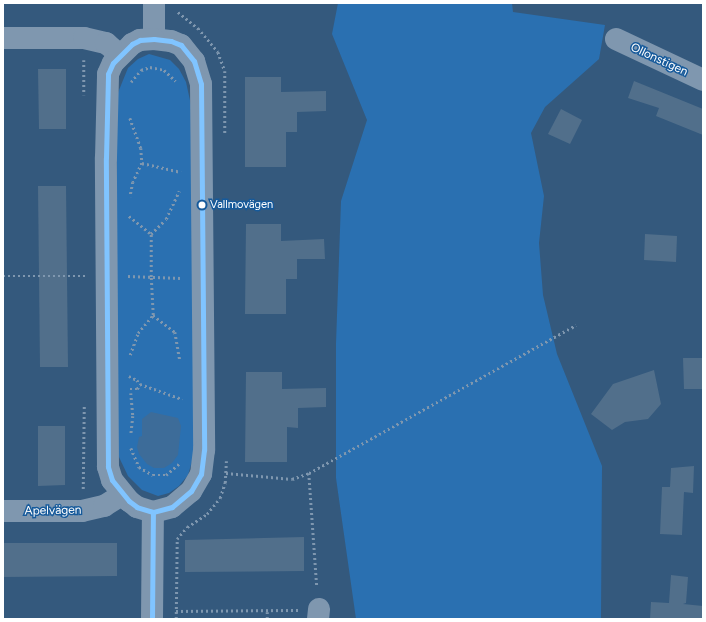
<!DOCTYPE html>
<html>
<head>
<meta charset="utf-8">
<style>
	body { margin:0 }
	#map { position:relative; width:706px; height:622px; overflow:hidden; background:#34597d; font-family:Figtree,sans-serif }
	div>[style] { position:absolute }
	.green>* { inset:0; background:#2a70b1 }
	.water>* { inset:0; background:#3d6c99 }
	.building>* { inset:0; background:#516f8b }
	.path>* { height:2.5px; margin-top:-1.25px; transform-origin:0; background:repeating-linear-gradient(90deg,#7f97af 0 2px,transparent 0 5px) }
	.minor>* { height:22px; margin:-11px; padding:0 11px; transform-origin:11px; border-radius:11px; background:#7f97af }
	.bus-1>* { height:5px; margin:-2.5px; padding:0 2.5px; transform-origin:2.5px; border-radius:2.5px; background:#80c4ff }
	.dots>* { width:11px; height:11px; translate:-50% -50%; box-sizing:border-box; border:2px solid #165a9b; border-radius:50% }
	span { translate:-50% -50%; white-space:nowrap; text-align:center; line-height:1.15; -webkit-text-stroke:3px #165a9b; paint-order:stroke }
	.bus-label { font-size:11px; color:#fff }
	.left { translate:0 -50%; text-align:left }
	.street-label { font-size:12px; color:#fff }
	.frame { position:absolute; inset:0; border:4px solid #fff; pointer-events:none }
</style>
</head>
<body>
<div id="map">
	<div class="green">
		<i style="clip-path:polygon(338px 3px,512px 3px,513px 12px,605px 25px,599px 59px,545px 107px,531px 133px,544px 196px,539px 243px,543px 295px,557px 354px,602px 466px,601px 619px,356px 619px,336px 478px,336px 344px,341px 201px,367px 120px,332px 34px)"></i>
		<i style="clip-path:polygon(149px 54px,170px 60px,179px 69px,186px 82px,191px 105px,196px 420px,193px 458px,188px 475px,179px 486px,169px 493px,158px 496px,142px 490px,128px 476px,118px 455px,117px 439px,117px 95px,128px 68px,138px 59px)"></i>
	</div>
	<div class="water">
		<i style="clip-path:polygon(151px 412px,178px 418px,181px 426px,178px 455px,172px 463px,164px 468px,154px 468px,147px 464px,139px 454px,137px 447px,139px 437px,142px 436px,142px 419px)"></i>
	</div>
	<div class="building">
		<i style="clip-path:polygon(38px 69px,66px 69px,66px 129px,39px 129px)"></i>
		<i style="clip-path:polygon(245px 77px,281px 77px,281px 92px,326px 91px,326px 111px,297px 112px,297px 132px,286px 132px,286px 167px,245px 167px)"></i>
		<i style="clip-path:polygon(634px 81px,703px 109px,703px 135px,656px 116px,659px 108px,628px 98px)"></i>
		<i style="clip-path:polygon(561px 109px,582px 120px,570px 144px,548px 134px)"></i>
		<i style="clip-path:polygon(38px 186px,66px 186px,68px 367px,40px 367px)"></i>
		<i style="clip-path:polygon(246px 224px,281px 224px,281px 241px,324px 239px,325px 259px,297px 259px,297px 279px,286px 279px,286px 314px,245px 314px)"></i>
		<i style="clip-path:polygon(645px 234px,677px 236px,676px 262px,644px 260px)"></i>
		<i style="clip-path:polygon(683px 358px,703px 358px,703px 389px,684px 389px)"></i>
		<i style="clip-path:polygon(654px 370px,661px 404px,648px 419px,625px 422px,612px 430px,591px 414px,613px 384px)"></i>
		<i style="clip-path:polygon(246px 372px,282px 372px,282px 389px,326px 388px,326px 407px,298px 408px,298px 428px,287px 427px,287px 462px,245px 462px)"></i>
		<i style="clip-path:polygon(38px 426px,65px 426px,65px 485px,38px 486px)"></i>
		<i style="clip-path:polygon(694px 466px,693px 493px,684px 492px,682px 535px,660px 534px,662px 487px,670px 487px,671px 468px)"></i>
		<i style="clip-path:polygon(304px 537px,304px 571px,185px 572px,185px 540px)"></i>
		<i style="clip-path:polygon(3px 543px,117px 543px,117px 576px,3px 577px)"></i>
		<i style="clip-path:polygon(671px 575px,688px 577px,686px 603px,683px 604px,703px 606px,703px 619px,650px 619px,651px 602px,669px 603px)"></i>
	</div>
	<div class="path">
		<i style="left:178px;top:12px;width:26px;rotate:39deg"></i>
		<i style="left:198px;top:28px;width:31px;rotate:50deg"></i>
		<i style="left:218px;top:52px;width:20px;rotate:70deg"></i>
		<i style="left:225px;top:71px;width:63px;rotate:90deg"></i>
		<i style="left:84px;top:60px;width:35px;rotate:90deg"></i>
		<i style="left:131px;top:82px;width:16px;rotate:-50deg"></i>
		<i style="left:141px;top:70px;width:9px;rotate:-18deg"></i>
		<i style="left:150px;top:67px;width:14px;rotate:12deg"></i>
		<i style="left:164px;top:70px;width:16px;rotate:43deg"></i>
		<i style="left:130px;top:118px;width:32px;rotate:70deg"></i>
		<i style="left:141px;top:148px;width:15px;rotate:86deg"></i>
		<i style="left:142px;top:163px;width:21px;rotate:115deg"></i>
		<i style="left:133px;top:182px;width:15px;rotate:101deg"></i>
		<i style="left:142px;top:163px;width:40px;rotate:13deg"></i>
		<i style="left:129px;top:216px;width:28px;rotate:39deg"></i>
		<i style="left:3px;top:276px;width:82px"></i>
		<i style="left:128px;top:276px;width:53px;rotate:2.2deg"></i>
		<i style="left:153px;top:315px;width:28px;rotate:38deg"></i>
		<i style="left:175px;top:332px;width:28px;rotate:80deg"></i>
		<i style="left:130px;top:355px;width:23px;rotate:-70deg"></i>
		<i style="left:138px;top:333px;width:23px;rotate:-50deg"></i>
		<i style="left:153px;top:315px;width:38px;rotate:-93deg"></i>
		<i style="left:151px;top:277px;width:43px;rotate:-90deg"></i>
		<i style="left:151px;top:234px;width:21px;rotate:-45deg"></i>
		<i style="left:166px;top:219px;width:31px;rotate:-65deg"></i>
		<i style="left:129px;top:376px;width:9px;rotate:27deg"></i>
		<i style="left:137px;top:380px;width:5px;rotate:53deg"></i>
		<i style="left:140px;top:384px;width:45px;rotate:19.7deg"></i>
		<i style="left:130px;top:389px;width:7px"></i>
		<i style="left:137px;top:389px;width:6px;rotate:-59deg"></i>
		<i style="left:131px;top:393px;width:23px;rotate:85deg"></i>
		<i style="left:133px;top:416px;width:18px;rotate:96deg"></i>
		<i style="left:131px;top:448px;width:21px;rotate:67deg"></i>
		<i style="left:139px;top:467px;width:16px;rotate:30deg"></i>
		<i style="left:153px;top:475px;width:13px"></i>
		<i style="left:166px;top:475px;width:18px;rotate:-41deg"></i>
		<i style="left:226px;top:473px;width:66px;rotate:5.2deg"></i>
		<i style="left:292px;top:479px;width:18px;rotate:-19deg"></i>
		<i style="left:309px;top:473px;width:305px;rotate:-29deg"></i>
		<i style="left:309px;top:473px;width:115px;rotate:86deg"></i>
		<i style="left:83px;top:489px;width:85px;rotate:-89.3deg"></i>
		<i style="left:176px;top:611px;width:122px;rotate:-0.5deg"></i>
		<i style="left:176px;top:619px;width:80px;rotate:-89.3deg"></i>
		<i style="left:177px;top:539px;width:16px;rotate:-50deg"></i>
		<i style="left:187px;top:527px;width:24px;rotate:-33deg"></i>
		<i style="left:207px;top:514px;width:21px;rotate:-51deg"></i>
		<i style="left:220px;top:498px;width:16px;rotate:-72deg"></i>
		<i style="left:225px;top:483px;width:22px;rotate:-87deg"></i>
		<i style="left:267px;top:619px;width:7px;rotate:-90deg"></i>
	</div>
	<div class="minor">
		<i style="left:154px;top:3px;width:36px;rotate:90deg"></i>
		<i style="left:3px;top:38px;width:81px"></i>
		<i style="left:84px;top:38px;width:23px;rotate:13deg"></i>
		<i style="left:106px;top:43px;width:18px;rotate:41deg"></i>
		<i style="left:154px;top:39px;width:17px;rotate:7deg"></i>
		<i style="left:171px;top:41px;width:11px;rotate:22deg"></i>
		<i style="left:181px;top:45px;width:21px;rotate:51deg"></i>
		<i style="left:194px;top:61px;width:24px;rotate:73deg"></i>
		<i style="left:201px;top:84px;width:366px;rotate:89.5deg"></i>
		<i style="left:204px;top:450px;width:24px;rotate:97deg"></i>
		<i style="left:201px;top:474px;width:20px;rotate:120deg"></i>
		<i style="left:191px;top:491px;width:25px;rotate:140deg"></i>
		<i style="left:172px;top:507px;width:20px;rotate:165deg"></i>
		<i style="left:153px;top:512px;width:17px;rotate:-163deg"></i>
		<i style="left:137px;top:507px;width:10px;rotate:-143deg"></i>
		<i style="left:129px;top:501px;width:27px;rotate:-129deg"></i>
		<i style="left:112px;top:480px;width:14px;rotate:-107deg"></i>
		<i style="left:108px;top:467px;width:309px;rotate:-90.4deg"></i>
		<i style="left:106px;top:158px;width:84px;rotate:-88.6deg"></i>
		<i style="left:108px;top:74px;width:12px;rotate:-66deg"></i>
		<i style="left:113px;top:63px;width:27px;rotate:-45deg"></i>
		<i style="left:132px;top:44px;width:9px;rotate:-27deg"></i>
		<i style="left:140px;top:40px;width:14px;rotate:-4deg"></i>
		<i style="left:616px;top:39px;width:96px;rotate:25.2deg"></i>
		<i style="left:3px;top:511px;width:79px"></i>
		<i style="left:82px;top:511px;width:23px;rotate:-13deg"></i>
		<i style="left:104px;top:506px;width:22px;rotate:-32deg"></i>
		<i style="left:152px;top:619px;width:107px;rotate:-89.5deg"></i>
		<i style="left:318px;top:619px;width:10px;rotate:-84deg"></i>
	</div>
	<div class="bus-1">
		<i style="left:154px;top:39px;width:17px;rotate:7deg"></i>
		<i style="left:171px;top:41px;width:11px;rotate:22deg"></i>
		<i style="left:181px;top:45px;width:21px;rotate:51deg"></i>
		<i style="left:194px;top:61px;width:24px;rotate:73deg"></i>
		<i style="left:201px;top:84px;width:366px;rotate:89.5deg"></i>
		<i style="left:204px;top:450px;width:24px;rotate:97deg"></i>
		<i style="left:201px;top:474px;width:20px;rotate:120deg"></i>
		<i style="left:191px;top:491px;width:25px;rotate:140deg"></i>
		<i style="left:172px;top:507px;width:20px;rotate:165deg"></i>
		<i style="left:153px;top:512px;width:17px;rotate:-163deg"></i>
		<i style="left:137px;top:507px;width:10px;rotate:-143deg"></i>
		<i style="left:129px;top:501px;width:27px;rotate:-129deg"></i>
		<i style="left:112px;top:480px;width:14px;rotate:-107deg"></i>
		<i style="left:108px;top:467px;width:309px;rotate:-90.4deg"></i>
		<i style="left:106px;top:158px;width:84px;rotate:-88.6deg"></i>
		<i style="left:108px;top:74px;width:12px;rotate:-66deg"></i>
		<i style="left:113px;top:63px;width:27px;rotate:-45deg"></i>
		<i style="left:132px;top:44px;width:9px;rotate:-27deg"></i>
		<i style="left:140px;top:40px;width:14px;rotate:-4deg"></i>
		<i style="left:152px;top:619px;width:107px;rotate:-89.5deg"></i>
	</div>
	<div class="dots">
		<i style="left:202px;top:205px;background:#fff"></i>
	</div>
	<div class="bus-label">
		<span class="left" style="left:210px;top:205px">Vallmovägen</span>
	</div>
	<div class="street-label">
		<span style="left:659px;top:60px;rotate:25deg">Ollonstigen</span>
		<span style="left:53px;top:511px;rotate:-1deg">Apelvägen</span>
	</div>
	<div class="frame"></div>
</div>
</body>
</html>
